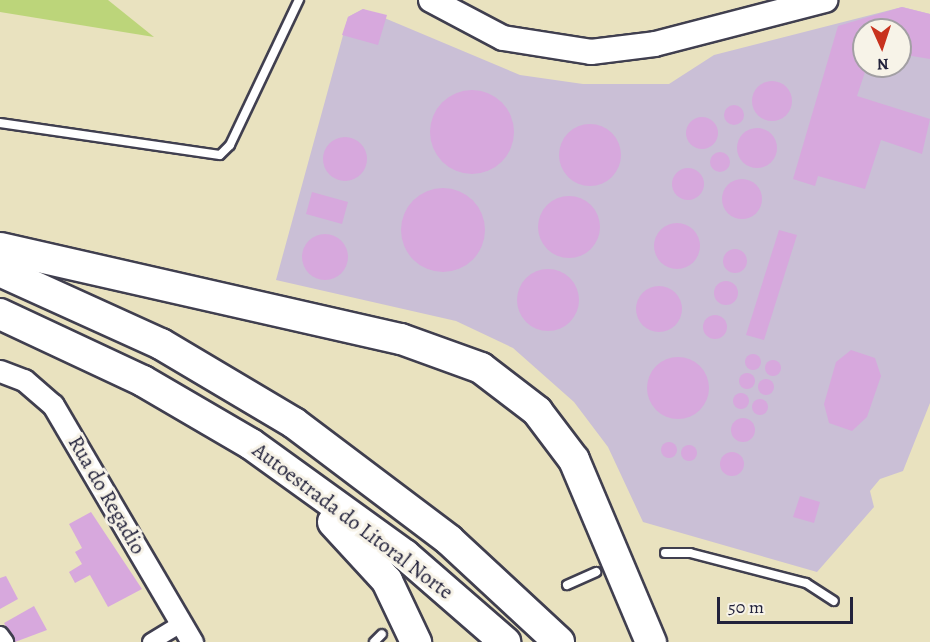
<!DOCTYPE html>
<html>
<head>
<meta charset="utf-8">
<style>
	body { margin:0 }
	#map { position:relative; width:930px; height:642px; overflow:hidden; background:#e9e2bf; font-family:Alegreya,serif }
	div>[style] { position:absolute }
	.industrial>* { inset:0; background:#cabfd6 }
	.green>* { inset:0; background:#bcd57a }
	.building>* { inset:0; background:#d7a8dd }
	.round { border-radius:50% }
	.roads { filter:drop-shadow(2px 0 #403f4f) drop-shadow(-2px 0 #403f4f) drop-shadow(0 2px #403f4f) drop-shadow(0 -2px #403f4f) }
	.service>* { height:8px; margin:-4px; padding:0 4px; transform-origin:4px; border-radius:4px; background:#fff }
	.minor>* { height:16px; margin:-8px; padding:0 8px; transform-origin:8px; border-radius:8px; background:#fff }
	.tertiary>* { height:21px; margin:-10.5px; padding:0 10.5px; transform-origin:10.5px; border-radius:10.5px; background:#fff }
	.secondary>* { height:24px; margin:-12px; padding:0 12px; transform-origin:12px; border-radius:12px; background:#fff }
	.motorway>* { height:30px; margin:-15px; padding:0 15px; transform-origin:15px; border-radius:15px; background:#fff }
	span { translate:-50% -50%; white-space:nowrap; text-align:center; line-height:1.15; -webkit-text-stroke:6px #f7f3e8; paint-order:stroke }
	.street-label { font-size:21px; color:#22223b }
	.north { position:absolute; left:852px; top:18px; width:60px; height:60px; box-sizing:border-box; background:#f7f3e8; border:2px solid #a29fa3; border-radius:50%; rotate:177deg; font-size:16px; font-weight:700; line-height:24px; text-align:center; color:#22223b }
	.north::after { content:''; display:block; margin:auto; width:21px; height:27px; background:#c8321e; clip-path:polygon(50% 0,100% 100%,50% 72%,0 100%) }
	.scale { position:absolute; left:717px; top:597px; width:136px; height:27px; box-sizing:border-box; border:3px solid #22223b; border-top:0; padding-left:8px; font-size:18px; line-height:21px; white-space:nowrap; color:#22223b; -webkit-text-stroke:4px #f7f3e8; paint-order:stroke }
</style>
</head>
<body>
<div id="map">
	<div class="industrial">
		<i style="clip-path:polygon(evenodd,902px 7px,930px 14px,930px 403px,903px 471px,880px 479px,870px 491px,874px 507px,817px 572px,643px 522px,608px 447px,574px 402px,513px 348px,456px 321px,276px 280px,348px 17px,363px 9px,520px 75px,583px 84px,669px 84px,714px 55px,902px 7px,864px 30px,900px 30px,900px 66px,864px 66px,864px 30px)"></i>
	</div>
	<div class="green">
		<i style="clip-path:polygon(0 0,108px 0,154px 37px,0 12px)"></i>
	</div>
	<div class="building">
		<i style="clip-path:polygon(902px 7px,930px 14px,930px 59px,900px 54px,900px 30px,864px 30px,867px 66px,857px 96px,930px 119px,922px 154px,881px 140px,865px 189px,818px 176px,815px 186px,793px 179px,838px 26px)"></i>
		<i style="clip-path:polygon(363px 9px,387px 15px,378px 45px,342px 35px,348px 17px)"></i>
		<i class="round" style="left:752px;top:81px;width:40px;height:40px"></i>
		<i class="round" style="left:430px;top:90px;width:84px;height:84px"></i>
		<i class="round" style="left:724px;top:105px;width:20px;height:20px"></i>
		<i class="round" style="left:686px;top:117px;width:32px;height:32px"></i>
		<i class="round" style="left:559px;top:124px;width:62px;height:62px"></i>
		<i class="round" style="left:737px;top:128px;width:40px;height:40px"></i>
		<i class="round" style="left:323px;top:137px;width:44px;height:44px"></i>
		<i class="round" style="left:710px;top:152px;width:20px;height:20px"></i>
		<i class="round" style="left:672px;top:168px;width:32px;height:32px"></i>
		<i class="round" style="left:722px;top:179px;width:40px;height:40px"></i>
		<i class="round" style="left:401px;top:188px;width:84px;height:84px"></i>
		<i style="clip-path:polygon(312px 192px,348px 202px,342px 224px,306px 214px)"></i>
		<i class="round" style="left:538px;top:196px;width:62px;height:62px"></i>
		<i class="round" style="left:654px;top:223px;width:46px;height:46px"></i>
		<i style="clip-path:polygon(779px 230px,797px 235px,764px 340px,746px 335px)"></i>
		<i class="round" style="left:302px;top:234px;width:46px;height:46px"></i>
		<i class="round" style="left:723px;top:249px;width:24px;height:24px"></i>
		<i class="round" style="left:517px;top:269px;width:62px;height:62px"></i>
		<i class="round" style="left:714px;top:281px;width:24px;height:24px"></i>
		<i class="round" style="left:636px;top:286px;width:46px;height:46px"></i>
		<i class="round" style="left:703px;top:315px;width:24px;height:24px"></i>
		<i style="clip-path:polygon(851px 350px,875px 358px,881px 376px,867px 417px,852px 431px,829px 423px,824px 404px,836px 362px)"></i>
		<i class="round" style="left:745px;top:354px;width:16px;height:16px"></i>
		<i class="round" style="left:647px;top:357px;width:62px;height:62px"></i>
		<i class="round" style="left:765px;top:360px;width:16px;height:16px"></i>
		<i class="round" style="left:739px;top:373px;width:16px;height:16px"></i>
		<i class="round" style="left:758px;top:379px;width:16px;height:16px"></i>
		<i class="round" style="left:733px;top:393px;width:16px;height:16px"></i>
		<i class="round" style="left:752px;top:399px;width:16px;height:16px"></i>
		<i class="round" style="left:731px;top:418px;width:24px;height:24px"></i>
		<i class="round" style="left:661px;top:442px;width:16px;height:16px"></i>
		<i class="round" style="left:681px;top:445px;width:16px;height:16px"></i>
		<i class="round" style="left:720px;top:452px;width:24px;height:24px"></i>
		<i style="clip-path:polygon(800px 496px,820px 502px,814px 523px,793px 517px)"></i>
		<i style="clip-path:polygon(91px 512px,142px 589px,108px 607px,90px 575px,75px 583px,69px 572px,82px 564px,75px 552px,82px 548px,69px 524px)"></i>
		<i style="clip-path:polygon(6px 576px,18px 599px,0 609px,0 578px)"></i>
		<i style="clip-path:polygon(34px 606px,47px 630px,15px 642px,4px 623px)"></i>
	</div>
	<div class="roads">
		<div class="service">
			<i style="left:0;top:123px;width:222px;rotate:8.3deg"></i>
			<i style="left:220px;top:155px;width:14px;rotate:-45deg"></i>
			<i style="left:230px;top:145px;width:161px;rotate:-64.6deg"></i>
			<i style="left:665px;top:553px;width:25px"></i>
			<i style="left:690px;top:553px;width:120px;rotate:14.5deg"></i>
			<i style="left:806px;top:583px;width:33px;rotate:33deg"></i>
			<i style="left:567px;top:585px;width:32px;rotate:-24deg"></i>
			<i style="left:374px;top:642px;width:11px;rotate:-45deg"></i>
		</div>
		<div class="minor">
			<i style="left:0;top:635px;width:9px;rotate:54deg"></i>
			<i style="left:151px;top:642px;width:35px;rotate:-31deg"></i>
		</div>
		<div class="tertiary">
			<i style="left:0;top:371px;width:26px;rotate:21deg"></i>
			<i style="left:24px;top:380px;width:38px;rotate:41deg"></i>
			<i style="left:53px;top:405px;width:275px;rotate:59.6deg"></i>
		</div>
		<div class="secondary">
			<i style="left:431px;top:0;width:81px;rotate:27.8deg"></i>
			<i style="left:503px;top:38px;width:89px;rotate:9deg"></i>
			<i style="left:591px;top:52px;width:64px;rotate:-7.1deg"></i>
			<i style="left:655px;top:44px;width:176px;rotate:-14.5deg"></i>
		</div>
		<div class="motorway">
			<i style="left:0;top:248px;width:411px;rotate:12.8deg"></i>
			<i style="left:401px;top:339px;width:85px;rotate:19.9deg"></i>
			<i style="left:481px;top:368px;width:71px;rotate:37.5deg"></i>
			<i style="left:537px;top:411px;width:61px;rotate:52.9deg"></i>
			<i style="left:574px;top:460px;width:198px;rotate:67.1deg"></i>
			<i style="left:0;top:271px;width:177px;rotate:24.4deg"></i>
			<i style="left:161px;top:344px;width:155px;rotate:30.7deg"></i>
			<i style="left:294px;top:423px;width:194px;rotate:37deg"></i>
			<i style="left:449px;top:540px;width:150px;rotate:42.8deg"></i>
			<i style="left:0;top:314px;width:158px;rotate:25.1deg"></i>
			<i style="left:143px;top:381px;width:125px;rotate:30.3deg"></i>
			<i style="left:251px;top:444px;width:190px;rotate:35.8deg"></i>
			<i style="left:405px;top:555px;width:133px;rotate:41deg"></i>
			<i style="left:333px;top:522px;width:80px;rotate:47.5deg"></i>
			<i style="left:387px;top:581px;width:68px;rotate:64.6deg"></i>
		</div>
	</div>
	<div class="street-label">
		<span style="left:107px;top:495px;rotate:60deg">Rua do Regadio</span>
		<span style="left:353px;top:521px;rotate:37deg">Autoestrada do Litoral Norte</span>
	</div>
	<div class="north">N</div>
	<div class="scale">50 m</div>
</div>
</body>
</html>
